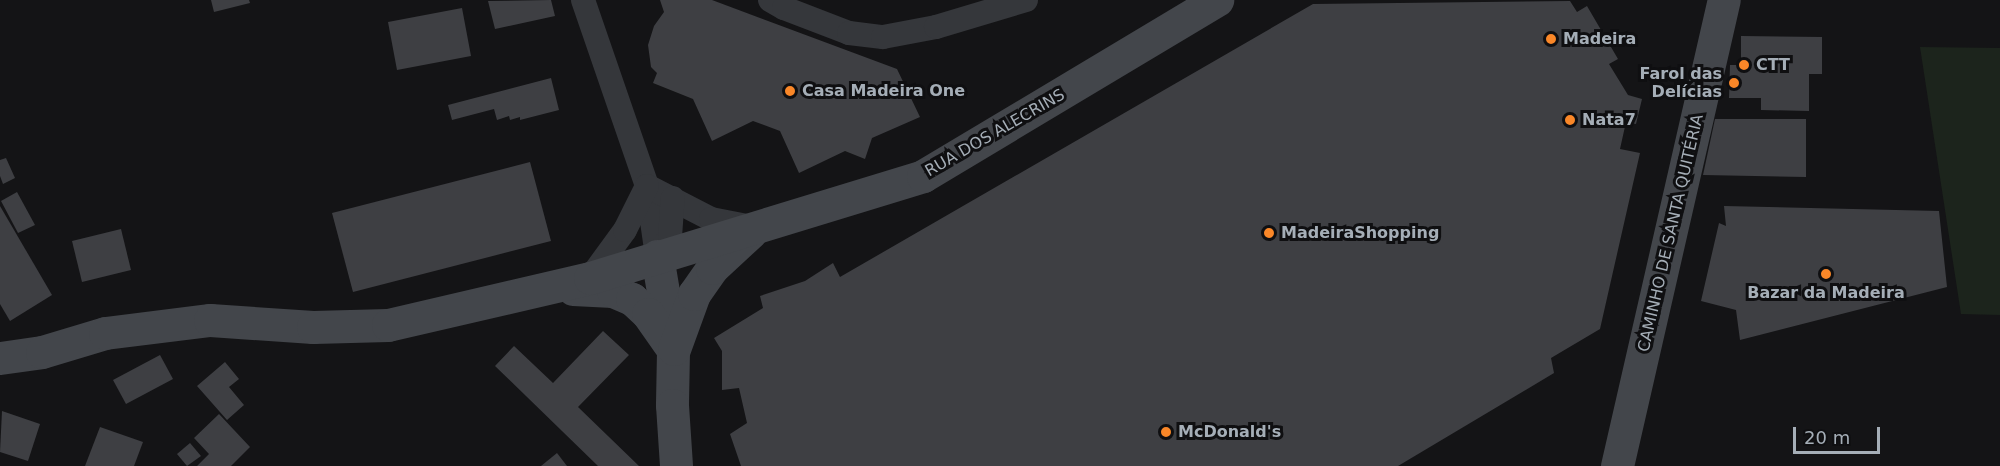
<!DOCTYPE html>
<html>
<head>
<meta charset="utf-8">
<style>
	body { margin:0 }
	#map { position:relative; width:2000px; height:466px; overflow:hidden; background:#141416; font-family:"DejaVu Sans",sans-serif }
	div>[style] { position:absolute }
	.green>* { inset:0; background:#1c241c }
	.building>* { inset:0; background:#3e3f43 }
	.street>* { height:24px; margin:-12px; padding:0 12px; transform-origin:12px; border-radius:12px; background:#35373b }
	.secondary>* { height:33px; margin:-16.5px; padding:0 16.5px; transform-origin:16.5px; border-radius:16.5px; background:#43464b }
	.dots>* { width:16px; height:16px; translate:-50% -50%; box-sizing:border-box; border:3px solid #0f0f11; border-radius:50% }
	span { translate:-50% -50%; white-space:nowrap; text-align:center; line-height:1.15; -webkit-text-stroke:6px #0f0f11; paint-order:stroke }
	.poi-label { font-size:16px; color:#a5aeb7; font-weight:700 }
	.left { translate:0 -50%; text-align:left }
	.right { translate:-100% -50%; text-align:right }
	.street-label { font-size:16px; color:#a5aeb7 }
	.scale { position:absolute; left:1793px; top:427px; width:87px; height:27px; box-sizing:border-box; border:3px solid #a5aeb7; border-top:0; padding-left:8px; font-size:18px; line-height:21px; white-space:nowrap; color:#a5aeb7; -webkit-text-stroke:4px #0f0f11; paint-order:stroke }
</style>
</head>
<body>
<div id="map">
	<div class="green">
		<i style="clip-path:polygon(1920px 47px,2000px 48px,2000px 315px,1961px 314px)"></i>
	</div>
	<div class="building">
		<i style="clip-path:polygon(211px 0,249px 0,250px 3px,214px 12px)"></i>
		<i style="clip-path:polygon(551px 0,555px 16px,495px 29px,488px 1px)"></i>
		<i style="clip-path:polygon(660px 0,712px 0,897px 69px,920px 117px,872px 138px,865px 159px,845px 151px,799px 173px,780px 131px,753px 121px,712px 141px,693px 99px,653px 83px,657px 73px,651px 67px,648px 45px,654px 26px,664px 12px)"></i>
		<i style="clip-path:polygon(1570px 1px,1577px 12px,1587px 6px,1618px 59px,1609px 64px,1628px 95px,1642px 99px,1636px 124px,1626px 122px,1620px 149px,1640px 153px,1600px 329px,1551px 358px,1554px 373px,1398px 466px,741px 466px,730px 434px,747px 423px,739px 388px,722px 390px,722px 351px,714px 338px,763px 308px,760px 296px,805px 281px,833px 263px,840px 277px,1313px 4px)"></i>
		<i style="clip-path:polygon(462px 8px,471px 56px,397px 70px,388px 22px)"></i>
		<i style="clip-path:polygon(1741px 36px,1822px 37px,1822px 74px,1809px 74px,1809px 111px,1761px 110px,1761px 98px,1729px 98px,1730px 65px,1741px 65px)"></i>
		<i style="clip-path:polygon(551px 78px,559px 110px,520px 120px,520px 117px,510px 120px,509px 116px,497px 120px,494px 109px,452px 120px,448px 105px)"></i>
		<i style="clip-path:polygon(1715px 119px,1806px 119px,1806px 177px,1703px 175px)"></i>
		<i style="clip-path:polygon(6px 158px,15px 178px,3px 184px,0 176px,0 160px)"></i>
		<i style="clip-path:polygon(530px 162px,551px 241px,353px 292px,332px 213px)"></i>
		<i style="clip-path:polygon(17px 192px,35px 225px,18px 233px,1px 201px)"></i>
		<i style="clip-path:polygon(0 206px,52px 295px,10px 321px,0 304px)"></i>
		<i style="clip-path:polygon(1724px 206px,1939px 211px,1947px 287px,1740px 340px,1736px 310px,1701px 301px,1719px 223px,1726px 226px)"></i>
		<i style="clip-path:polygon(121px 229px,131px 270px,82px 282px,72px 241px)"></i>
		<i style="clip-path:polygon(603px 331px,629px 355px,578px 407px,639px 466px,598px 466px,495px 366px,514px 346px,553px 383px)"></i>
		<i style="clip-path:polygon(160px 355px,173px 379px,126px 404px,113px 380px)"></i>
		<i style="clip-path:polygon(225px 362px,239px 379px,229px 387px,244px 405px,227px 420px,197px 386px)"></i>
		<i style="clip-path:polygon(2px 411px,40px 424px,28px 461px,0 452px)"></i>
		<i style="clip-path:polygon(219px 414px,250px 447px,231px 466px,197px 466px,209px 454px,194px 438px)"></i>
		<i style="clip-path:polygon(100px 427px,143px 442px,134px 466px,85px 466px)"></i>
		<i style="clip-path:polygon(190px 443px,201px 456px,187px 466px,177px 454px)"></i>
		<i style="clip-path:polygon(557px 453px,567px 466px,541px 466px)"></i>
	</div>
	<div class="street">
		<i style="left:583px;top:0;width:197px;rotate:71deg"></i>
		<i style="left:647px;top:186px;width:71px;rotate:81.9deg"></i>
		<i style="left:770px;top:0;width:16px;rotate:30deg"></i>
		<i style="left:784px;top:8px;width:70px;rotate:21deg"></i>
		<i style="left:849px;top:33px;width:34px;rotate:7deg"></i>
		<i style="left:883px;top:37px;width:54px;rotate:-10.7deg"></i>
		<i style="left:936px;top:27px;width:94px;rotate:-16.7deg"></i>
		<i style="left:647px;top:186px;width:72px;rotate:27.3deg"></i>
		<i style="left:711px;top:219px;width:42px;rotate:11deg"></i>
		<i style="left:657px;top:256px;width:23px;rotate:-56deg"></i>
		<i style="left:670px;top:237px;width:39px;rotate:-86deg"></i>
		<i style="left:590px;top:278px;width:59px;rotate:-53.9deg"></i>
		<i style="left:625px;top:230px;width:49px;rotate:-63.4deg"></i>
	</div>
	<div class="secondary">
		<i style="left:657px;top:256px;width:96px;rotate:80.4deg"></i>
		<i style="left:673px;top:351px;width:54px;rotate:91.1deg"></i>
		<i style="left:672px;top:405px;width:61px;rotate:86.2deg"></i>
		<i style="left:573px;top:289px;width:40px;rotate:2.9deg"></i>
		<i style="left:613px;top:291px;width:21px;rotate:23deg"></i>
		<i style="left:632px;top:299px;width:22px;rotate:43deg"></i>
		<i style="left:648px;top:314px;width:37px;rotate:55deg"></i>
		<i style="left:674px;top:349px;width:59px;rotate:-70deg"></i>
		<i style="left:694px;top:294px;width:32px;rotate:-55deg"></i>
		<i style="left:712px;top:268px;width:53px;rotate:-42.7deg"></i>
		<i style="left:0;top:358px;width:42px;rotate:-8.1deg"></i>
		<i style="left:42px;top:352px;width:66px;rotate:-16.8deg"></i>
		<i style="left:105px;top:333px;width:106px;rotate:-7.1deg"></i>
		<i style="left:210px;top:320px;width:103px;rotate:3.9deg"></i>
		<i style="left:313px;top:327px;width:75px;rotate:-1.5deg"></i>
		<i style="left:388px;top:325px;width:207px;rotate:-13.1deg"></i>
		<i style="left:590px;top:278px;width:348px;rotate:-17deg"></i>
		<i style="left:923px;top:176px;width:343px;rotate:-30.9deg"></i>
		<i style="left:1617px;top:466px;width:478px;rotate:-77.1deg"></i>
	</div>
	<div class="dots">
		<i style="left:1551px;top:39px;background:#fa8728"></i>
		<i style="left:1744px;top:65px;background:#fa8728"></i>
		<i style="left:1734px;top:83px;background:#fa8728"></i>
		<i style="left:790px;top:91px;background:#fa8728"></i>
		<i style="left:1570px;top:120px;background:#fa8728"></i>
		<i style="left:1269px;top:233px;background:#fa8728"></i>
		<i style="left:1826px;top:274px;background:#fa8728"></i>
		<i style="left:1166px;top:432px;background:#fa8728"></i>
	</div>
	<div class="poi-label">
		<span class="left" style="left:1563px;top:39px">Madeira</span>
		<span class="left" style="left:1756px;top:65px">CTT</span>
		<span class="right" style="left:1722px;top:83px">Farol das<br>Delícias</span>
		<span class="left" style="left:802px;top:91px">Casa Madeira One</span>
		<span class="left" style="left:1582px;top:120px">Nata7</span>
		<span class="left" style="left:1281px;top:233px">MadeiraShopping</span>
		<span style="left:1826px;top:293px">Bazar da Madeira</span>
		<span class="left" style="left:1178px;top:432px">McDonald's</span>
	</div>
	<div class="street-label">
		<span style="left:995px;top:133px;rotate:-30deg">RUA DOS ALECRINS</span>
		<span style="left:1671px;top:233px;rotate:-77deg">CAMINHO DE SANTA QUITÉRIA</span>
	</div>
	<div class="scale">20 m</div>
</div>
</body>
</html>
